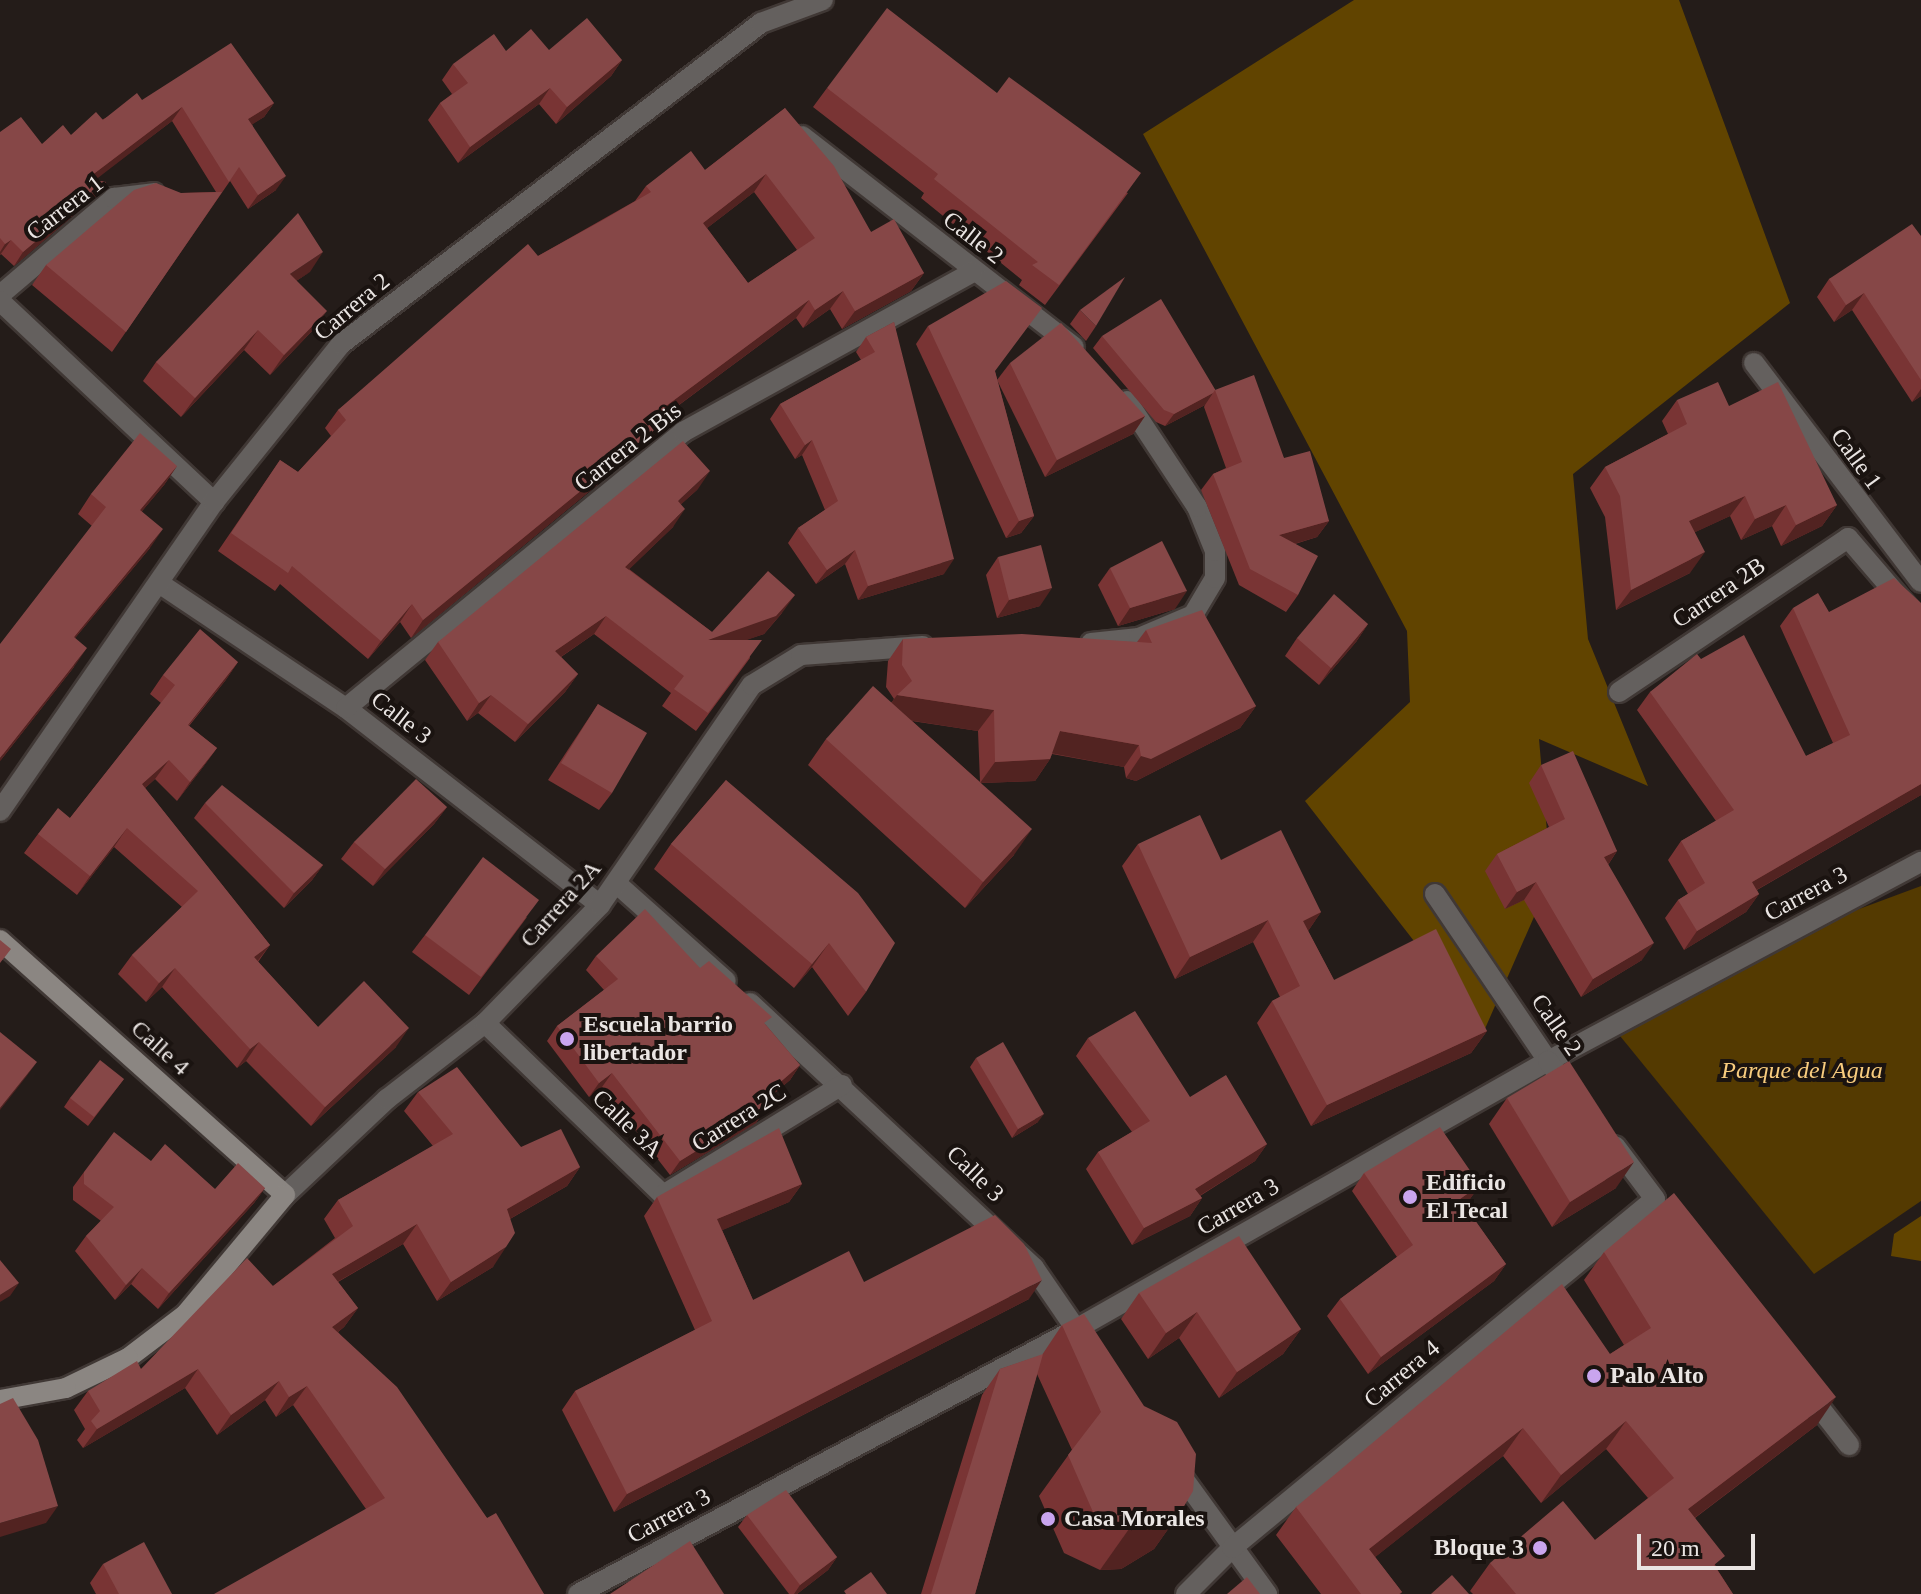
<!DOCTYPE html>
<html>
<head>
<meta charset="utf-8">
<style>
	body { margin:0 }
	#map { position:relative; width:1921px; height:1594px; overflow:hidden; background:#241c19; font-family:"Times New Roman",serif }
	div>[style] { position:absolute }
	.green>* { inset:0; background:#543a01 }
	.forest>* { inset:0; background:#614400 }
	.roads { filter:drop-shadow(2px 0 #403835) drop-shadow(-2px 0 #403835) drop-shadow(0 2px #403835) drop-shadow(0 -2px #403835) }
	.pedestrian>* { height:20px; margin:-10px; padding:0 10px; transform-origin:10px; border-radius:10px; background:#64605e }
	.minor>* { height:20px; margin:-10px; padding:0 10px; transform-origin:10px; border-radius:10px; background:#64605e }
	.tertiary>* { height:20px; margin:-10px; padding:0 10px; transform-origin:10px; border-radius:10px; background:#64605e }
	.secondary>* { height:20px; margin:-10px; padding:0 10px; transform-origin:10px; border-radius:10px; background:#8b8682 }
	.wall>* { inset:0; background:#793434 }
	.shaded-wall>* { inset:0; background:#522321 }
	.building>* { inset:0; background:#864747 }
	.dots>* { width:22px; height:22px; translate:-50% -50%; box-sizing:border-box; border:4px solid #1a1310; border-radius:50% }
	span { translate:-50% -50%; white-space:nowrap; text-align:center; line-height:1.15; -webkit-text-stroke:8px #1a1310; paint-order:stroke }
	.street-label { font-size:24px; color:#eae5e3 }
	.poi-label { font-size:24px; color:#eae5e3; font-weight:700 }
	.left { translate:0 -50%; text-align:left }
	.right { translate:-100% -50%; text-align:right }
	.park-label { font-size:24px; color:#f8cc7e; font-style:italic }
	.scale { position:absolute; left:1637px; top:1534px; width:118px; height:36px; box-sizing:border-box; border:4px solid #eae5e3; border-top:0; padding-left:10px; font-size:24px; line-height:28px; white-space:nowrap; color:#eae5e3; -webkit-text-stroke:6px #1a1310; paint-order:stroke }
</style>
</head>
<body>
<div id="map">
	<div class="green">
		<i style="clip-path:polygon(1921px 886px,1921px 1201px,1814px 1274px,1616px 1031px,1851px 912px)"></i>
	</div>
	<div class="forest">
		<i style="clip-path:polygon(1354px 0,1679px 0,1790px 303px,1573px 474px,1588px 639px,1648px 786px,1539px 739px,1551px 878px,1484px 1031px,1305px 801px,1410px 702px,1407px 631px,1143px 134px)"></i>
		<i style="clip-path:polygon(1921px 1216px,1921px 1261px,1891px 1256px,1894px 1234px)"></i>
	</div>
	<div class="roads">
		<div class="pedestrian">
			<i style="left:616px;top:883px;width:147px;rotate:41.7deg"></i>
			<i style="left:1435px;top:894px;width:202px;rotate:55.9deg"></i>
			<i style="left:750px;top:1003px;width:388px;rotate:43deg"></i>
			<i style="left:1034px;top:1268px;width:74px;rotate:55.5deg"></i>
			<i style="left:485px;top:1023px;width:248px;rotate:44deg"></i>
			<i style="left:663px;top:1195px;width:210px;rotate:-31.6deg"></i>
		</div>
		<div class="minor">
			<i style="left:802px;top:136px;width:344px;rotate:37.8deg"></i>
			<i style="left:0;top:295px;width:150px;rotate:-40.4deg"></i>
			<i style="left:114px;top:198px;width:40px;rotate:-7.1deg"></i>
			<i style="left:0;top:301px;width:294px;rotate:43.2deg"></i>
			<i style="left:1754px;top:363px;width:275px;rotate:52.7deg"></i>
			<i style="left:162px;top:585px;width:221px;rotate:33.8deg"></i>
			<i style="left:346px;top:708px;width:321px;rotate:37.8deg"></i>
			<i style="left:1091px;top:643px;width:48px;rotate:-5.9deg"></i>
			<i style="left:1139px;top:638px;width:59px;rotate:-23.1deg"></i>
			<i style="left:1193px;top:615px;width:43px;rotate:-59.3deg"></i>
			<i style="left:1215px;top:578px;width:27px;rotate:-90deg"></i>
			<i style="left:1215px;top:551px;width:48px;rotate:-112.2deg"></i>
			<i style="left:1197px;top:507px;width:127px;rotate:-123.4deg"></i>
			<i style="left:1619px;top:692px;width:276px;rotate:-33.9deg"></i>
			<i style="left:1848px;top:538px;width:112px;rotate:49.3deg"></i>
			<i style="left:346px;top:708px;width:436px;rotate:-39.3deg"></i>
			<i style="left:683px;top:432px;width:331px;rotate:-28.9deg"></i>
			<i style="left:1548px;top:1061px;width:423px;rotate:-28.1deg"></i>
			<i style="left:285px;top:1195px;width:140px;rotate:-43.3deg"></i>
			<i style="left:387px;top:1099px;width:124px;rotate:-37.8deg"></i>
			<i style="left:485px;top:1023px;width:165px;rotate:-45.7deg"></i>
			<i style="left:600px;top:905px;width:267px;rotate:-55.4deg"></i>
			<i style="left:752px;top:685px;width:57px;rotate:-31.5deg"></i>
			<i style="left:801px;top:655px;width:122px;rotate:-4.2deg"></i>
			<i style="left:1809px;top:1394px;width:65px;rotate:51.9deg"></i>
			<i style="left:1178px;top:1471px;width:152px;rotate:54.1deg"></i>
		</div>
		<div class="tertiary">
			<i style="left:0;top:811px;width:376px;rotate:-55.3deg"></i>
			<i style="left:214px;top:502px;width:203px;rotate:-51.2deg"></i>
			<i style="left:341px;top:344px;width:529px;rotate:-37.39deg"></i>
			<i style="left:761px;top:23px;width:66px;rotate:-20.4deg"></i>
			<i style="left:578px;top:1594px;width:564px;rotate:-28.02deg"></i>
			<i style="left:1076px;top:1329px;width:543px;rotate:-29.59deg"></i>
			<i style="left:1548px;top:1061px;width:36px;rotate:53deg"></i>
			<i style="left:1186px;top:1594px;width:65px;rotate:-45deg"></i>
			<i style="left:1232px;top:1548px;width:548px;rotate:-39.52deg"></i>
			<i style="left:1655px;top:1199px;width:66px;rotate:-127deg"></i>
		</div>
		<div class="secondary">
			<i style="left:0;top:940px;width:382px;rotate:41.8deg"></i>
			<i style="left:285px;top:1195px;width:155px;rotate:129.8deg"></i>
			<i style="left:186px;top:1314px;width:73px;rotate:142.8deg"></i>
			<i style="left:128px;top:1358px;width:69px;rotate:154.2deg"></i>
			<i style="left:66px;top:1388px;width:67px;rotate:169.7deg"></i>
		</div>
	</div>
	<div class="wall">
		<i style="clip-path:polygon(549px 50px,622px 60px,611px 76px,556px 124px,539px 104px,458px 163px,428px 120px,440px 103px,452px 94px,442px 80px,453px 64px,506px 51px)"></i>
		<i style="clip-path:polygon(827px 88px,1128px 193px,1045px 305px,1019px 285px,1022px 280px,921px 198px,924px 193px,813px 107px)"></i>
		<i style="clip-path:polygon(142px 100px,274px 103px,264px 117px,252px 124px,276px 190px,248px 209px,230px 181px,112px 352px,32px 285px,46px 265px,181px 193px,216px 192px,172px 121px,94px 180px,106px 182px,96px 196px,14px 266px,1px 254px,0 255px,0 132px,42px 144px,71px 135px)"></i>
		<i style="clip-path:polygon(evenodd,785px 108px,871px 232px,924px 273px,911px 291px,842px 329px,830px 309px,803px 328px,796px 318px,663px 417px,666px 421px,653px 439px,411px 638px,400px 622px,368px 659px,280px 584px,275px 591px,218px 551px,280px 460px,298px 472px,331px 436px,325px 428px,338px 410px,538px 256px,635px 201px,646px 186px,705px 170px,785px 108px,754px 192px,797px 250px,748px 283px,707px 228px,754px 192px)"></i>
		<i style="clip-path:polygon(1921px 236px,1921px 396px,1912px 402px,1852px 310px,1834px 322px,1817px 297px,1829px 279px)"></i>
		<i style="clip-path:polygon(310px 272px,296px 281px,313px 330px,270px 375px,244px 350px,181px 417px,143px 381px,156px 362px)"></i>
		<i style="clip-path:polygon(1080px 310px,1096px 326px,1086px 341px,1070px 324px)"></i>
		<i style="clip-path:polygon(894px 322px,944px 574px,858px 600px,845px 564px,816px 584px,788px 543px,798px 528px,825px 510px,802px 455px,795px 459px,770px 419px,780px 404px,861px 360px,856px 352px,866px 337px)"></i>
		<i style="clip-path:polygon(928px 326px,995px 372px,1034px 516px,1021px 533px,1006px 538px,916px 344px)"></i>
		<i style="clip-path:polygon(1102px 336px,1215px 390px,1284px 458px,1329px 521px,1317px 537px,1295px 544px,1298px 595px,1286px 612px,1239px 585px,1201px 490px,1213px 474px,1226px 468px,1204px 407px,1205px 405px,1165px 426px,1156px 422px,1093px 348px)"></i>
		<i style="clip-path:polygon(1010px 363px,1145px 416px,1133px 434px,1045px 477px,997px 380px)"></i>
		<i style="clip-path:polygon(1677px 400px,1729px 406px,1837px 505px,1822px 526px,1781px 546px,1772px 526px,1741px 540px,1730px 516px,1695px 532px,1690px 573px,1616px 610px,1605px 517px,1590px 488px,1605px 467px,1668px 434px,1662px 421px)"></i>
		<i style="clip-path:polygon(177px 466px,164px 485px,142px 511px,150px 548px,75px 638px,74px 667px,0 761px,92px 526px,78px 514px,91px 494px)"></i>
		<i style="clip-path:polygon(698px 489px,681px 504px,673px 527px,629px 569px,712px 632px,782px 613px,764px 634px,745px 640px,750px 658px,696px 731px,662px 706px,671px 693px,594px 634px,561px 657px,578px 674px,565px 692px,515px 742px,478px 713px,467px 721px,425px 660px,438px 642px)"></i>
		<i style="clip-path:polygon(998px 557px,1040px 606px,997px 618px,986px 575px)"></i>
		<i style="clip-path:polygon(1110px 568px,1175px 609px,1118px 626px,1098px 585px)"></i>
		<i style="clip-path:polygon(1921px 603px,1921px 795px,1757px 890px,1759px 894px,1746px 912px,1684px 950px,1665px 918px,1678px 900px,1688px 894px,1668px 860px,1681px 841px,1716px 821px,1637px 710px,1650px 692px,1701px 659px,1806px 756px,1833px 743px,1780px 626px,1793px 608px,1829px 612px)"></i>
		<i style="clip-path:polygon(1368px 624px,1356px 642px,1319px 685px,1285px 656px,1297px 638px)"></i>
		<i style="clip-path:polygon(evenodd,1146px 630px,1256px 706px,1240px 728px,1136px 781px,1126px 778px,1124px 767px,1052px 754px,1050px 759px,1035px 781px,981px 783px,1014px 855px,965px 908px,808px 765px,826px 739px,892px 702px,894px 699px,886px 687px,888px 661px,903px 639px,1137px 642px,1146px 630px,912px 721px,978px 731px,980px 782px,912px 721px)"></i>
		<i style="clip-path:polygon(238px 662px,225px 681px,189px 726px,217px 748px,203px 767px,177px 801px,155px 779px,145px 788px,270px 945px,258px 962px,318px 1027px,396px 1047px,311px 1126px,246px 1061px,237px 1068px,162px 987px,146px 1002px,118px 974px,132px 955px,182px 907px,114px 847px,77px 895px,24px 853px,38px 834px,70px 818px,161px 703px,150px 694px,163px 675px)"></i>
		<i style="clip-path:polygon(598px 704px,612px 793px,599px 810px,548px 780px)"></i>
		<i style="clip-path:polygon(1541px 765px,1617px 851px,1608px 865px,1642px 960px,1581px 997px,1524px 900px,1505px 909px,1485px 871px,1497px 854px,1549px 827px,1529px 783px)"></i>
		<i style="clip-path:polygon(726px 780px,866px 992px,848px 1016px,812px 967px,794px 988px,654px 869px,671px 844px)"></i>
		<i style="clip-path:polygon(205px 803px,323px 865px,312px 880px,284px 908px,194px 818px)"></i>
		<i style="clip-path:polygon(447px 807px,434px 824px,373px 886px,341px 859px,354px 842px)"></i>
		<i style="clip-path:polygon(1138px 844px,1221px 860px,1321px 912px,1308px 931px,1334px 980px,1487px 1031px,1471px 1053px,1311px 1126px,1257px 1023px,1272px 1001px,1280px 997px,1253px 942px,1175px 979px,1122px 866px)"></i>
		<i style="clip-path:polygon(527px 917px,469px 995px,412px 952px,425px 935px)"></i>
		<i style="clip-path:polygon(596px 956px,700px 968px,766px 1025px,800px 1065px,790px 1080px,764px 1102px,766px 1108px,756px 1123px,670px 1175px,602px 1087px,589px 1097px,547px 1041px,557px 1026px,604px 990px,586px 970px)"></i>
		<i style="clip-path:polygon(1088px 1038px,1267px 1144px,1255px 1161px,1200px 1196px,1202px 1198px,1190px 1216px,1132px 1245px,1086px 1169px,1098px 1152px,1132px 1132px,1076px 1056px)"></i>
		<i style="clip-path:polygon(976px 1058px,1038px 1122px,1012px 1138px,970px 1067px)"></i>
		<i style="clip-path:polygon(124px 1079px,88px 1126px,64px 1107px,70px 1098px)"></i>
		<i style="clip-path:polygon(418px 1092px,521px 1147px,580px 1167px,567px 1186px,510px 1219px,493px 1267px,437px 1301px,403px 1244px,338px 1282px,358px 1308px,344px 1327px,338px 1332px,487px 1518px,544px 1594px,366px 1509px,293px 1405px,276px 1417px,265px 1400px,217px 1435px,185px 1388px,83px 1448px,77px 1440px,85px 1429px,74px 1410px,88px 1391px,141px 1369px,273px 1286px,335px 1238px,324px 1219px,338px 1200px,433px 1146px,404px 1111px)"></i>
		<i style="clip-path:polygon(1507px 1098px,1616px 1188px,1552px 1227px,1489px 1124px)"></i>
		<i style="clip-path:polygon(151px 1161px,215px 1189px,265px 1188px,254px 1203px,158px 1309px,131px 1284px,115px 1300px,75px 1251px,86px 1236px,101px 1221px,73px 1200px,73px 1187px,84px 1172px)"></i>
		<i style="clip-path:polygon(1364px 1173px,1480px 1185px,1467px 1203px,1464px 1205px,1506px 1264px,1494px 1281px,1368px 1374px,1327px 1316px,1340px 1299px,1397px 1257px,1352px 1191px)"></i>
		<i style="clip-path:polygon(802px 1184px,789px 1202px,722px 1230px,753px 1300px,864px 1282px,1029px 1299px,614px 1512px,562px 1410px,575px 1391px,695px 1330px,644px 1216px,657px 1197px)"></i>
		<i style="clip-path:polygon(1604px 1252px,1817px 1425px,1695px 1518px,1717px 1569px,1733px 1594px,1473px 1594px,1470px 1591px,1490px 1563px,1595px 1540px,1648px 1498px,1606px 1449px,1541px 1503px,1503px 1456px,1375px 1557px,1402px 1592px,1400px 1594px,1321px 1594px,1276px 1535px,1296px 1507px,1610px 1354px,1624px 1345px,1584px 1280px)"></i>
		<i style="clip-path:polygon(1139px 1293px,1301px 1329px,1283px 1354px,1219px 1398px,1179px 1338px,1148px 1359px,1121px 1319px)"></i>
		<i style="clip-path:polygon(1062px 1325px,1183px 1508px,1154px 1549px,1121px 1569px,1100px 1570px,1064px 1553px,1039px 1496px,1072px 1450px,1037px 1374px,975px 1594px,921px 1594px,982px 1395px,1000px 1369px,1042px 1355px)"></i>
		<i style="clip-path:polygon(747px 1515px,837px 1557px,828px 1570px,797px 1594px,789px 1594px,738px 1527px)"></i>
		<i style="clip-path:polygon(103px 1564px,172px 1594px,96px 1594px,90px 1583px)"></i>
	</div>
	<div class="shaded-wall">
		<i style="clip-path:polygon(622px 60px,611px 76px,556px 124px,567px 107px)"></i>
		<i style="clip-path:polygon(550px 88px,539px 104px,458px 163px,470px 147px)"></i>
		<i style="clip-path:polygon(274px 103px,264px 117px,239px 133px,248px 119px)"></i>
		<i style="clip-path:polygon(182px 107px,172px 121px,77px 194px,87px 179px)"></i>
		<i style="clip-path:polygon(766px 174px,754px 192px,690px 241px,703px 223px)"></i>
		<i style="clip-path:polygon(286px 176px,276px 190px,248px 209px,258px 195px)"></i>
		<i style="clip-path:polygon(106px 182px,96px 196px,14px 266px,23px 252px)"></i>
		<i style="clip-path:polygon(11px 240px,0 255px,0 252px,5px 244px)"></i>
		<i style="clip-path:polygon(323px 252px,310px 272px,276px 294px,290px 274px)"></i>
		<i style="clip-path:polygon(924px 273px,911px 291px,842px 329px,855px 311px)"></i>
		<i style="clip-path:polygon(843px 291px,830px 309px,803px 328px,815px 310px)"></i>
		<i style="clip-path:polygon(1864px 293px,1852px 310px,1834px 322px,1846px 305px)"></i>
		<i style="clip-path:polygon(809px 300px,796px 318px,645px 430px,658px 412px)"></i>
		<i style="clip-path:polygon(327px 311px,313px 330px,270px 375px,284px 355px)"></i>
		<i style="clip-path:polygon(258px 330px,244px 350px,181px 417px,195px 398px)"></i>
		<i style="clip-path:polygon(1921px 389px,1921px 396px,1912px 402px)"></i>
		<i style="clip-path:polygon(1213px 393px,1205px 405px,1165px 426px,1174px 414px)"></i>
		<i style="clip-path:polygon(1145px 416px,1133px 434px,1045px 477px,1057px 460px)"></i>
		<i style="clip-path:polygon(666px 421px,653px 439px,411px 638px,423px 620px)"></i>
		<i style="clip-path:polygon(812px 440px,802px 455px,795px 459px,805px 445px)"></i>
		<i style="clip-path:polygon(177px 466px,164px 485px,127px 529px,140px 510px)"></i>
		<i style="clip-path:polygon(710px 471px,698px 489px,665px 519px,678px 501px)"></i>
		<i style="clip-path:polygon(1745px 496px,1730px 516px,1674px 542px,1689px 521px)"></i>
		<i style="clip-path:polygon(1786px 505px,1772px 526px,1741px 540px,1755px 519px)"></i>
		<i style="clip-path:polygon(1837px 505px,1822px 526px,1781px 546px,1796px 525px)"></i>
		<i style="clip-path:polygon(685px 509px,673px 527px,613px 585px,625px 567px)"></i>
		<i style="clip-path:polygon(1034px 516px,1021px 533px,1006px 538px,1019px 521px)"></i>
		<i style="clip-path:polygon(1329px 521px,1317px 537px,1267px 552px,1279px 535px)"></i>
		<i style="clip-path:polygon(163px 529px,150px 548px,60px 656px,74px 637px)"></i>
		<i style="clip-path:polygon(855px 550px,845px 564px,816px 584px,827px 570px)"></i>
		<i style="clip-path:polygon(1705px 552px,1690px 573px,1616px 610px,1631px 590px)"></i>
		<i style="clip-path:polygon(954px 559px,944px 574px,858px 600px,868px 586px)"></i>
		<i style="clip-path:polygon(1052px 588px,1040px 606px,997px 618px,1009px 600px)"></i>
		<i style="clip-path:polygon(1187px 591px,1175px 609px,1118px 626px,1130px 608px)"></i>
		<i style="clip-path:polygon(795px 595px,782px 613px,764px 634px,696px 658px,708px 640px)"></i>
		<i style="clip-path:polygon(412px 604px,400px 622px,368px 659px,381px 641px)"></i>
		<i style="clip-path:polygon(606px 616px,594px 634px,543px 669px,555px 651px)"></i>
		<i style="clip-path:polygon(1368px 624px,1356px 642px,1319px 685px,1331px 668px)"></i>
		<i style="clip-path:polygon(87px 648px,74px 667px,0 761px,0 758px)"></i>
		<i style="clip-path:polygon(238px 662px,225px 681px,174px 743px,188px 725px)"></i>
		<i style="clip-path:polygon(578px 674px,565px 692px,515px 742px,528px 724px)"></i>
		<i style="clip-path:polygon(491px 695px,478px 713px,467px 721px,479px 703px)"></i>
		<i style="clip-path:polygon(897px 695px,994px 710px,978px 731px,882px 716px)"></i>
		<i style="clip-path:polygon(1256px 706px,1240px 728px,1136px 781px,1126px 778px,1141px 756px)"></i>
		<i style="clip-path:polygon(1060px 731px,1139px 745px,1124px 767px,1045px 752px)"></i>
		<i style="clip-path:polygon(217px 748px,203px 767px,177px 801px,190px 782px)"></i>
		<i style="clip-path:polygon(1050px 759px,1035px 781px,980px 783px,995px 762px)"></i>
		<i style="clip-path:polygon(169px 760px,155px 779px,129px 803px,142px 784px)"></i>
		<i style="clip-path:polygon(1921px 784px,1921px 795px,1739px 900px,1752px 882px)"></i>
		<i style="clip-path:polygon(447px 807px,434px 824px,373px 886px,385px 869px)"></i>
		<i style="clip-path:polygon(127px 828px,114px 847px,77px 895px,90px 876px)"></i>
		<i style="clip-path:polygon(1032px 829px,1014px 855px,965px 908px,983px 882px)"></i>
		<i style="clip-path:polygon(1617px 851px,1605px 869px,1604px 857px)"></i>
		<i style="clip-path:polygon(323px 865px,312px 880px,284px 908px,294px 893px)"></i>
		<i style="clip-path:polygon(1536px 882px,1524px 900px,1505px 909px,1517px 892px)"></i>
		<i style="clip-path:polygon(1759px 894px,1746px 912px,1684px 950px,1697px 931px)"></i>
		<i style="clip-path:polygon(1321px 912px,1306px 934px,1303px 921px)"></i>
		<i style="clip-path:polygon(1268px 920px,1253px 942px,1175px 979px,1190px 957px)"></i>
		<i style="clip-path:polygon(829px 943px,812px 967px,794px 988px,812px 964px)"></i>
		<i style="clip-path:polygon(1654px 943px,1642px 960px,1581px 997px,1593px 979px)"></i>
		<i style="clip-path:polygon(270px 945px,256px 963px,254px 957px)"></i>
		<i style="clip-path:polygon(175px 968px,162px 987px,146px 1002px,159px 983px)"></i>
		<i style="clip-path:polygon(409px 1028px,396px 1047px,311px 1126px,325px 1107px)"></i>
		<i style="clip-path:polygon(1487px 1031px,1471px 1053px,1311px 1126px,1327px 1105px)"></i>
		<i style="clip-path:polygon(259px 1042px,246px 1061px,237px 1068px,250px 1049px)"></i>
		<i style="clip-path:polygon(37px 1062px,26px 1077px,0 1110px,0 1108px)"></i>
		<i style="clip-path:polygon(800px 1065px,790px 1080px,752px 1113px,762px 1098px)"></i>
		<i style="clip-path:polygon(612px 1073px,602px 1087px,589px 1097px,599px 1083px)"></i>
		<i style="clip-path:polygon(766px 1108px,756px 1123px,670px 1175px,680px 1161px)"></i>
		<i style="clip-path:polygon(1044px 1114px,1038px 1122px,1012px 1138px,1018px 1129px)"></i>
		<i style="clip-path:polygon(1267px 1144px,1255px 1161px,1183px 1206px,1195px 1189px)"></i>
		<i style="clip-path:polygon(1634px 1162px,1616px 1188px,1552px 1227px,1570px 1202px)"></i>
		<i style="clip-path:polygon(580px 1167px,567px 1186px,494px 1228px,507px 1209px)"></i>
		<i style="clip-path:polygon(802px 1184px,789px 1202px,704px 1238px,717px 1219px)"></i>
		<i style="clip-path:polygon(1480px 1185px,1467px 1203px,1448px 1217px,1460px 1199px)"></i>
		<i style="clip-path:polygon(265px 1188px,254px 1203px,158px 1309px,169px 1293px)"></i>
		<i style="clip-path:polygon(1202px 1198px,1190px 1216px,1132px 1245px,1144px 1228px)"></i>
		<i style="clip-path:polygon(417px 1224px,403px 1244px,318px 1293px,332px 1274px)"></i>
		<i style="clip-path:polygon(506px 1247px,493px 1267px,437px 1301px,451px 1282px)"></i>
		<i style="clip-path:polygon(1506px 1264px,1494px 1281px,1368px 1374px,1381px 1357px)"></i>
		<i style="clip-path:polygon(142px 1268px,131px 1284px,115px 1300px,126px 1285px)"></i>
		<i style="clip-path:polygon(1042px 1280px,1029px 1299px,614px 1512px,627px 1494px)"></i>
		<i style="clip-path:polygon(19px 1283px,10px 1296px,0 1302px,0 1295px)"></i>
		<i style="clip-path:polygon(358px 1308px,344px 1327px,319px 1347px,332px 1327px)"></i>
		<i style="clip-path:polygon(1197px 1312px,1179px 1338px,1148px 1359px,1166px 1333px)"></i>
		<i style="clip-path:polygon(1301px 1329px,1283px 1354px,1219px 1398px,1237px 1372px)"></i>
		<i style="clip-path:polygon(198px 1369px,185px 1388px,83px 1448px,97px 1429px)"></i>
		<i style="clip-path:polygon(279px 1381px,265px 1400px,217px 1435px,231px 1415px)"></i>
		<i style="clip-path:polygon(307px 1386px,293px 1405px,276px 1417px,289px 1397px)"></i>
		<i style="clip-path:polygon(1836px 1397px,1817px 1425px,1668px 1538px,1688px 1509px)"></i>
		<i style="clip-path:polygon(1626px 1421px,1606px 1449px,1541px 1503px,1561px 1475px)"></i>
		<i style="clip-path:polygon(1523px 1428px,1503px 1456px,1350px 1577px,1369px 1549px)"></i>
		<i style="clip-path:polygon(58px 1506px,46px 1523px,0 1537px,0 1523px)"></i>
		<i style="clip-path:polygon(1183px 1508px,1154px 1549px,1121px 1569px,1100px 1570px,1129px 1529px)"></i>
		<i style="clip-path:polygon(837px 1557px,828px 1570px,797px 1594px,794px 1594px,800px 1585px)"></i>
	</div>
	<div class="building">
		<i style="clip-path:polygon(887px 8px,997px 93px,1009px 77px,1141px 173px,1059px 285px,1032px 265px,1038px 262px,934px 179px,938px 174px,827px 88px)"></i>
		<i style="clip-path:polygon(587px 18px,622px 60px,567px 107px,550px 88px,470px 147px,440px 103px,468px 83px,453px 64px,494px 34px,506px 51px,531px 29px,549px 50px)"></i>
		<i style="clip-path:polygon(231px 43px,274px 103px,248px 119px,286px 176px,258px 195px,239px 167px,229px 182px,182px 107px,87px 179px,106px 182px,23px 252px,11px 240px,5px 244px,0 238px,0 132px,21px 117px,42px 144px,63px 125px,71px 135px,96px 112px,103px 120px,137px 93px,142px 100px)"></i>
		<i style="clip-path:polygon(evenodd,785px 108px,834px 166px,871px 232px,894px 219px,924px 273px,855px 311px,843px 291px,815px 310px,809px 300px,658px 412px,666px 421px,423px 620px,412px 604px,381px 641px,292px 566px,288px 573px,231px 533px,280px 460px,298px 472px,346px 420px,338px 410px,528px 244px,538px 256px,603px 220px,651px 192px,646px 186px,691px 151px,705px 170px,785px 108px,766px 174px,815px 238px,748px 283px,703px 223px,766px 174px)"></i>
		<i style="clip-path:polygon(156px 183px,181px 193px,222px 192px,126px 332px,46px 265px,134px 190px)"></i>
		<i style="clip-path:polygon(298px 213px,323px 252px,290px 274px,327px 311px,284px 355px,258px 330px,195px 398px,156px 362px)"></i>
		<i style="clip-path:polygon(1912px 224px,1921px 236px,1921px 380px,1864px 293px,1846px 305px,1829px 279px)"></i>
		<i style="clip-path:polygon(1125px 277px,1096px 326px,1080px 310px)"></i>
		<i style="clip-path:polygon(1006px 281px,1042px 308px,995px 371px,1034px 516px,1019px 521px,928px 326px)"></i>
		<i style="clip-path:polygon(1161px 299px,1216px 391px,1215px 390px,1213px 393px,1174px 414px,1164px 410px,1102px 336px)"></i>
		<i style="clip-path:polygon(894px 322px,954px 559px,868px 586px,855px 550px,827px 570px,798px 528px,838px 501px,812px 440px,805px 445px,780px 404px,875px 352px,866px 337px)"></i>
		<i style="clip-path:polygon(1061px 323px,1145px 416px,1057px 460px,1010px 363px)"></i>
		<i style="clip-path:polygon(1254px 375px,1284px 458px,1310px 451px,1329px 521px,1279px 535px,1318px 556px,1298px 595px,1250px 569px,1213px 474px,1242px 462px,1215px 390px)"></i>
		<i style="clip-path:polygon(1718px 382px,1729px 406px,1778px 382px,1837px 505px,1796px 525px,1786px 505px,1755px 519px,1745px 496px,1689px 521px,1705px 552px,1631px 590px,1620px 496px,1605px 467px,1687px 424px,1677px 400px)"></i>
		<i style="clip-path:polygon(140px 433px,177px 466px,140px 510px,163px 529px,74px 637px,87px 648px,0 758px,0 644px,106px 507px,91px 494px)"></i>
		<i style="clip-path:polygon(683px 441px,710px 471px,678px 501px,685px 509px,625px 567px,712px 632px,768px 571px,795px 595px,776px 616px,708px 640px,762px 640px,708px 713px,674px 689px,684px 676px,606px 616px,555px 651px,578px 674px,528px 724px,491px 695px,479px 703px,438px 642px)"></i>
		<i style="clip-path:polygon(1162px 541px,1187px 591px,1130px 608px,1110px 568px)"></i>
		<i style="clip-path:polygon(1041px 545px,1052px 588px,1009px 600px,998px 557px)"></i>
		<i style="clip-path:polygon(1894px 578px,1921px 603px,1921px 784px,1752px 882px,1759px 894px,1697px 931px,1678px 900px,1705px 883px,1681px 841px,1734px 810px,1650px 692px,1697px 654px,1701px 659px,1744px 635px,1806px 756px,1850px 735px,1793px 608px,1818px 593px,1829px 612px)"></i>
		<i style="clip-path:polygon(1334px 594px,1368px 624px,1331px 668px,1297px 638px)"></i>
		<i style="clip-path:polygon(1202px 610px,1256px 706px,1151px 759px,1141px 756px,1139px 745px,1060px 731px,1050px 759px,995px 762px,994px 710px,897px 695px,912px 681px,902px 665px,903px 639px,1022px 634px,1152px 643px,1146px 630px)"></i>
		<i style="clip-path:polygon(200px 629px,238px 662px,188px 725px,217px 748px,190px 782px,169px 760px,142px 784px,270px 945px,254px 957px,318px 1027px,364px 981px,409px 1028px,325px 1107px,259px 1042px,250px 1049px,175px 968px,159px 983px,132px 955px,198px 891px,127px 828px,90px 876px,38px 834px,58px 808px,70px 818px,175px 685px,163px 675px)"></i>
		<i style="clip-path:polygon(873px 686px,1032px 829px,983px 882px,826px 739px)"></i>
		<i style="clip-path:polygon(598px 704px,647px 733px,612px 793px,561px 763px)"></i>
		<i style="clip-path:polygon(1573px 751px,1617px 851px,1604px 857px,1654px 943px,1593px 979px,1536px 882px,1517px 892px,1497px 854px,1565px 819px,1541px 765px)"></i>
		<i style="clip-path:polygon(416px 779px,447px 807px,385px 869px,354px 842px)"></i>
		<i style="clip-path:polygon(726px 780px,858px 893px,895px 943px,866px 992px,829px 943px,812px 964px,671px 844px)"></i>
		<i style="clip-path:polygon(222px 785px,323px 865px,294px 893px,205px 803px)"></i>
		<i style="clip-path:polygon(1200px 815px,1221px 860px,1281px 830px,1321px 912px,1303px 921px,1334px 980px,1436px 929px,1487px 1031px,1327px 1105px,1272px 1001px,1300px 986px,1268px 920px,1190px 957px,1138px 844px)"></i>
		<i style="clip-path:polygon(483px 857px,539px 900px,481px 977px,425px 935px)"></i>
		<i style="clip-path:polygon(645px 909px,700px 968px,709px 961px,772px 1017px,764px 1023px,800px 1065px,762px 1098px,766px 1108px,680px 1161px,612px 1073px,599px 1083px,557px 1026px,618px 979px,596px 956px)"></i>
		<i style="clip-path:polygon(0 940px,11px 949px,0 963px)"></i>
		<i style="clip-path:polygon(1135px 1011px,1190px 1097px,1226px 1075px,1267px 1144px,1195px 1189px,1202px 1198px,1144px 1228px,1098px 1152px,1150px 1121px,1088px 1038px)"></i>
		<i style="clip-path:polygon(0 1032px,37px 1062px,0 1108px)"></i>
		<i style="clip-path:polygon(1003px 1042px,1044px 1114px,1018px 1129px,976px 1058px)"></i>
		<i style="clip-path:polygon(100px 1060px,124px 1079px,94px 1117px,70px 1098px)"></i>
		<i style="clip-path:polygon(1569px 1061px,1634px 1162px,1570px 1202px,1507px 1098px)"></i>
		<i style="clip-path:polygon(457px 1067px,521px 1147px,561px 1129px,580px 1167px,507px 1209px,515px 1233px,506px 1247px,451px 1282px,417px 1224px,332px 1274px,358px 1308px,332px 1327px,397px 1387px,487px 1518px,496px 1513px,544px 1594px,214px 1594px,385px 1498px,307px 1386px,289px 1397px,279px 1381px,231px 1415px,198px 1369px,97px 1429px,91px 1421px,100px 1411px,88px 1391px,137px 1361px,141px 1369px,247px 1258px,273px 1286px,353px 1226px,338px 1200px,453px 1134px,418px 1092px)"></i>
		<i style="clip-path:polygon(1440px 1127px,1480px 1185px,1460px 1199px,1506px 1264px,1381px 1357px,1340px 1299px,1413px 1245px,1364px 1173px)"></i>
		<i style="clip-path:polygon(779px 1128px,802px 1184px,717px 1219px,753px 1300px,849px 1251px,864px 1282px,995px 1215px,1024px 1244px,1042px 1280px,627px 1494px,575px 1391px,712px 1321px,657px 1197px)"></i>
		<i style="clip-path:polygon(114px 1132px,151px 1161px,165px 1144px,215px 1189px,238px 1163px,265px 1188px,169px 1293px,142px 1268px,126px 1285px,86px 1236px,114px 1207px,84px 1184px,84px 1172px)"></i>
		<i style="clip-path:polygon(1674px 1193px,1836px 1397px,1688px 1509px,1725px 1556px,1714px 1565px,1733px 1594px,1516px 1594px,1490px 1563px,1563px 1501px,1595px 1540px,1674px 1478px,1626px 1421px,1561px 1475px,1523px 1428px,1369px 1549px,1402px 1592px,1399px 1594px,1361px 1594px,1296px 1507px,1562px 1284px,1610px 1354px,1651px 1328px,1604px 1252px)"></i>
		<i style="clip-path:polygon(1239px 1236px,1301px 1329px,1237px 1372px,1197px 1312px,1166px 1333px,1139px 1293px)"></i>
		<i style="clip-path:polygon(0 1260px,19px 1283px,0 1295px)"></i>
		<i style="clip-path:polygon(1084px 1314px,1144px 1406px,1177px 1422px,1196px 1454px,1193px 1491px,1183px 1508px,1150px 1528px,1129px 1529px,1093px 1512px,1068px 1455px,1101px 1412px,1062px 1325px)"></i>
		<i style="clip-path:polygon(1043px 1354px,975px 1594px,931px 1594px,1000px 1369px)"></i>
		<i style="clip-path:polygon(13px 1398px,38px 1440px,58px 1506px,0 1523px,0 1404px)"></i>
		<i style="clip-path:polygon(786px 1490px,837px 1557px,800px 1585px,747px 1515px)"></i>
		<i style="clip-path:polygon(690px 1541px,724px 1594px,610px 1594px)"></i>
		<i style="clip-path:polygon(144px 1542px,172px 1594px,119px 1594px,103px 1564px)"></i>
		<i style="clip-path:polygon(871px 1572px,887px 1594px,846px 1594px,844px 1591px)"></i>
		<i style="clip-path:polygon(1452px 1575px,1469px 1594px,1431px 1594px)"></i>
		<i style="clip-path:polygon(1247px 1577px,1260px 1594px,1227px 1594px)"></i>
	</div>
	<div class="dots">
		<i style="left:567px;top:1039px;background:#c9a5ee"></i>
		<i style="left:1410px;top:1197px;background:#c9a5ee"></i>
		<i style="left:1594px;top:1376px;background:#c9a5ee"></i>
		<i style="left:1048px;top:1519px;background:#c9a5ee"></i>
		<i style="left:1540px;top:1548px;background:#c9a5ee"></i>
	</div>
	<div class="street-label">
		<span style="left:65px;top:208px;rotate:-38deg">Carrera 1</span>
		<span style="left:973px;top:238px;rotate:38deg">Calle 2</span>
		<span style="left:352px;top:307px;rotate:-40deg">Carrera 2</span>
		<span style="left:628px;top:447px;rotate:-38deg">Carrera 2 Bis</span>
		<span style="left:1856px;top:459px;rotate:54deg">Calle 1</span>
		<span style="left:1719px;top:593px;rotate:-34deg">Carrera 2B</span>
		<span style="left:401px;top:718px;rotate:38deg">Calle 3</span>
		<span style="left:1806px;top:894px;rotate:-28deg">Carrera 3</span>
		<span style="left:561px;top:904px;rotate:-48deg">Carrera 2A</span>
		<span style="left:1556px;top:1025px;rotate:55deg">Calle 2</span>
		<span style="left:160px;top:1048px;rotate:42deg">Calle 4</span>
		<span style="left:739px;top:1118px;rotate:-32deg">Carrera 2C</span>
		<span style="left:627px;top:1124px;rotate:44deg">Calle 3A</span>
		<span style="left:975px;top:1174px;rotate:44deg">Calle 3</span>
		<span style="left:1238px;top:1207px;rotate:-30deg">Carrera 3</span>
		<span style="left:1402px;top:1374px;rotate:-40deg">Carrera 4</span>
		<span style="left:669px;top:1516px;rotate:-28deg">Carrera 3</span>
	</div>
	<div class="poi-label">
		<span class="left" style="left:583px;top:1039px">Escuela barrio<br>libertador</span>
		<span class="left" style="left:1426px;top:1197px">Edificio<br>El Tecal</span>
		<span class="left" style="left:1610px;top:1376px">Palo Alto</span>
		<span class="left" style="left:1064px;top:1519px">Casa Morales</span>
		<span class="right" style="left:1524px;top:1548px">Bloque 3</span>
	</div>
	<div class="park-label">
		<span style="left:1802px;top:1071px">Parque del Agua</span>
	</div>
	<div class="scale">20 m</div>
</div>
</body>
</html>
